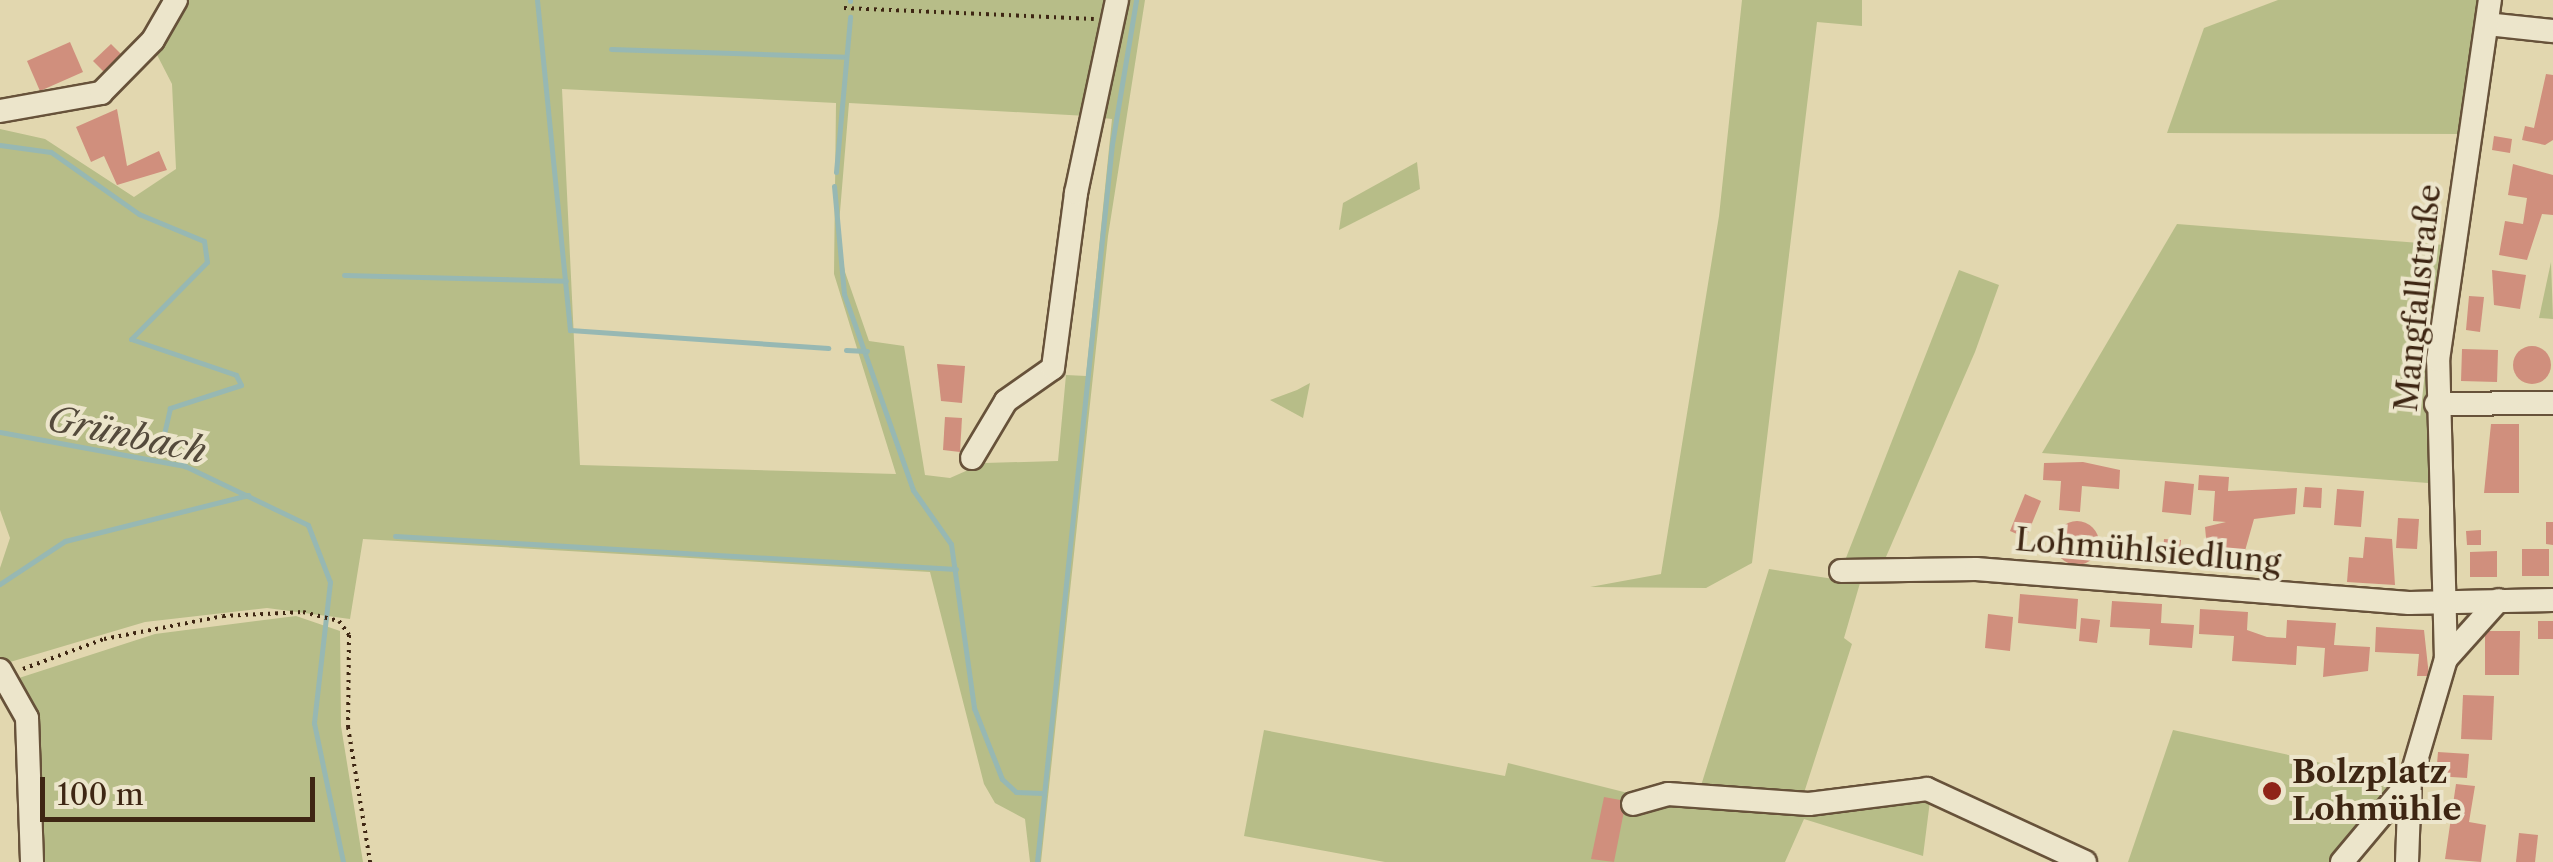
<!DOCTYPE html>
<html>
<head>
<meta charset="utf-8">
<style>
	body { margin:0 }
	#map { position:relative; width:2553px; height:862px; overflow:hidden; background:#e2d7af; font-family:"Libre Caslon Text",serif }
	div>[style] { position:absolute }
	.green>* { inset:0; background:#b7bd88 }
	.stream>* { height:5px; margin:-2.5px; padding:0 2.5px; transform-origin:2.5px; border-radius:2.5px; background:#97b8b3 }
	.building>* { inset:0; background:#d08f7d }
	.round { border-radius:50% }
	.path>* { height:4px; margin-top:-2px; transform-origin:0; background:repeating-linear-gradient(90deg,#3e2613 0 2.5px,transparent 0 7.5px) }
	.roads { filter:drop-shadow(2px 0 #67523a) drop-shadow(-2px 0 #67523a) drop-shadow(0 2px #67523a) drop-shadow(0 -2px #67523a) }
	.minor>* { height:22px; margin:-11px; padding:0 11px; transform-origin:11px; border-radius:11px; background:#ece5cb }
	.dots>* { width:28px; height:28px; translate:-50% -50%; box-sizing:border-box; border:5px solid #ece5cb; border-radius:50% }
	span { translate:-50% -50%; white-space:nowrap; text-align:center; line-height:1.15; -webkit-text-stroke:8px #ece5cb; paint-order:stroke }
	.street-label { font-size:32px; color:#3e2613 }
	.poi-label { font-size:32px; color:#3e2613; font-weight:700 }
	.left { translate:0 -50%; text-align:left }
	.water-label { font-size:35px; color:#544a3b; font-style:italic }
	.scale { position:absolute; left:40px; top:777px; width:275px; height:45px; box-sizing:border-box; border:5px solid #3e2613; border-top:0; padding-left:12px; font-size:30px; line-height:35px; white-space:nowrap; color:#3e2613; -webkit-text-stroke:8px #ece5cb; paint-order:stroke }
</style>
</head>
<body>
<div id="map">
	<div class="green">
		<i style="clip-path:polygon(evenodd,182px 0,1113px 0,1087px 116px,849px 103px,838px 236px,845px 272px,869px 341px,904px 346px,925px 475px,950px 478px,984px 463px,1058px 461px,1066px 375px,1086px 376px,1112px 119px,1094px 117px,1121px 0,1145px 0,1108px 236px,1041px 862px,1030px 862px,1025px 819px,995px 803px,984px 784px,930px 572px,363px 539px,350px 619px,267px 608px,145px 622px,0 665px,0 568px,10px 538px,0 510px,0 129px,45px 139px,134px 197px,176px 169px,172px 84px,154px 49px,182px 0,562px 89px,836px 103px,834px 274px,896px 474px,580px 465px,562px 89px)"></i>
		<i style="clip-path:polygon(1742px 0,1862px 0,1862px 26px,1817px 22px,1752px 563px,1706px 588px,1590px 587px,1661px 574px,1719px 216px)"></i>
		<i style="clip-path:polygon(2278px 0,2482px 0,2463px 134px,2167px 133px,2204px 28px)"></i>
		<i style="clip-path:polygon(1417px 162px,1420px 189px,1339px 230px,1343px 203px)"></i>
		<i style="clip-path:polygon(2177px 224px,2445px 245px,2428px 483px,2042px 453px)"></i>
		<i style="clip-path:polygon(2551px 262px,2553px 319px,2539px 318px)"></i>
		<i style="clip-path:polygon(1959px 270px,1999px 285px,1975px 352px,1879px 573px,1844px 563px)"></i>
		<i style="clip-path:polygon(1310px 383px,1303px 418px,1270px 400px,1297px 390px)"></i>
		<i style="clip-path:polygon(1769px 569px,1860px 583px,1844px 638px,1852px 644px,1802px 799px,1699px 792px)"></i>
		<i style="clip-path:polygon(296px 616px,340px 631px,341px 726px,363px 862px,37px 862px,32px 709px,19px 678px,155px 634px)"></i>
		<i style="clip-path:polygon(1264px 730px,1505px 776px,1508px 763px,1628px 793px,1740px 804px,1931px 793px,1923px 856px,1804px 819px,1785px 862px,1385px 862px,1244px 836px)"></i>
		<i style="clip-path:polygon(2173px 730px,2298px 757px,2404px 785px,2342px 862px,2128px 862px)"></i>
	</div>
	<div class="stream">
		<i style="left:537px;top:0;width:332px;rotate:84.3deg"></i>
		<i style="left:570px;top:330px;width:259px;rotate:4deg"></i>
		<i style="left:850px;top:0;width:1px;rotate:90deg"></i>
		<i style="left:611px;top:49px;width:235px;rotate:1.9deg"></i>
		<i style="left:0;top:145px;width:51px;rotate:7.8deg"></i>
		<i style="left:51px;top:152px;width:108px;rotate:35.2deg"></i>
		<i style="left:139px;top:214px;width:70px;rotate:22.6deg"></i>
		<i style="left:204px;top:241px;width:21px;rotate:82deg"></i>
		<i style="left:207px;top:262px;width:108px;rotate:134.6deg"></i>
		<i style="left:131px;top:339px;width:111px;rotate:18.9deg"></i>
		<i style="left:236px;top:375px;width:11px;rotate:63deg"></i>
		<i style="left:241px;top:385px;width:75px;rotate:162.1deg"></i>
		<i style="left:170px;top:408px;width:31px;rotate:103deg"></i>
		<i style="left:163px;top:438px;width:36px;rotate:52deg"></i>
		<i style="left:836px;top:172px;width:156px;rotate:-84.8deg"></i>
		<i style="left:834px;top:186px;width:108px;rotate:84.7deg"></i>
		<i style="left:844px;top:294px;width:208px;rotate:70.6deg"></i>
		<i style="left:913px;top:490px;width:66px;rotate:54.9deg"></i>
		<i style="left:951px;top:544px;width:166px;rotate:82deg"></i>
		<i style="left:974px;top:708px;width:76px;rotate:68.5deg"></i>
		<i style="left:1002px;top:779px;width:19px;rotate:43deg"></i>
		<i style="left:1016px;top:792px;width:27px;rotate:2deg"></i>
		<i style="left:344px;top:275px;width:222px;rotate:1.5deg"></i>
		<i style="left:846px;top:350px;width:21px;rotate:3deg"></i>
		<i style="left:0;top:432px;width:188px;rotate:10.4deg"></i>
		<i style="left:185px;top:466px;width:136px;rotate:25.6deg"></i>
		<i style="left:308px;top:525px;width:61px;rotate:68.9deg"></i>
		<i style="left:330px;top:582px;width:142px;rotate:96.5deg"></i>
		<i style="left:314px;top:723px;width:142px;rotate:78.2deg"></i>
		<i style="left:395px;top:536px;width:562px;rotate:3.37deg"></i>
		<i style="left:0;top:584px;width:78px;rotate:-33.5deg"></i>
		<i style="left:65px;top:541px;width:189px;rotate:-14.1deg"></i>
		<i style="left:1037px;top:862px;width:722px;rotate:-84.04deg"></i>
		<i style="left:1112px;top:144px;width:146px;rotate:-80.5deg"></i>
	</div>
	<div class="building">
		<i style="clip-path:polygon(70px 42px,83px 72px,40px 91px,27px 61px)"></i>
		<i style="clip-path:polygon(111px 44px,124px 57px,106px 74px,93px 61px)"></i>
		<i style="clip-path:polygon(2546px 74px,2553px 75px,2553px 140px,2545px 145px,2522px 140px,2525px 126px,2534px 128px)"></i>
		<i style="clip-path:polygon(117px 109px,127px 166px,159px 151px,167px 170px,117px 185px,104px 156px,91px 162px,76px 127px)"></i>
		<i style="clip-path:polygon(2494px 136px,2512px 139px,2510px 153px,2492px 150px)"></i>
		<i style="clip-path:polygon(2513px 164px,2553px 175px,2553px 215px,2542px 214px,2527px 260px,2499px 255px,2505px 221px,2523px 224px,2527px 198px,2508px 195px)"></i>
		<i style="clip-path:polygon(2492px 270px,2526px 275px,2520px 309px,2494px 305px)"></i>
		<i style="clip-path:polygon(2469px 296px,2484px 297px,2480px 332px,2466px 330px)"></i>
		<i class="round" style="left:2513px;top:346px;width:38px;height:38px"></i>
		<i style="clip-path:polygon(2462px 349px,2498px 350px,2497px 382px,2461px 381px)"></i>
		<i style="clip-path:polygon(937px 364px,965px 366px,962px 403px,941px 401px)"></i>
		<i style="clip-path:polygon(945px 417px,962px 418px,960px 452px,943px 450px)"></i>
		<i style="clip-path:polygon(2491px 424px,2519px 424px,2519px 493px,2484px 493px)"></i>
		<i style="clip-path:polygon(2083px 462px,2120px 470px,2119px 489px,2082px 486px,2080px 512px,2059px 510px,2061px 481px,2043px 480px,2044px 463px)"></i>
		<i style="clip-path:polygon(2199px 475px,2229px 477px,2228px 491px,2297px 488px,2295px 514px,2254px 519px,2239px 572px,2209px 570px,2205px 527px,2226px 522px,2213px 521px,2215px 491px,2198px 490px)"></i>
		<i style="clip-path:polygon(2165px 481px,2194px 484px,2191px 515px,2162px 512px)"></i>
		<i style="clip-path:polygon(2305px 487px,2322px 488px,2321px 508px,2303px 507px)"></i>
		<i style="clip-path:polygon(2337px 489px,2364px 491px,2361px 527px,2334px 525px)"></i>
		<i style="clip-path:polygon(2025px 494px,2041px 501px,2026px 538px,2010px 531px)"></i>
		<i style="clip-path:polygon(2398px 518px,2419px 519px,2417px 549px,2396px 548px)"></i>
		<i class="round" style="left:2055px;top:521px;width:44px;height:44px"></i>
		<i style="clip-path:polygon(2546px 522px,2553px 522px,2553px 545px,2546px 544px)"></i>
		<i style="clip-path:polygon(2481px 530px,2481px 545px,2467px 545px,2466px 531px)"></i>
		<i style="clip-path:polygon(2365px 537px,2392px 539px,2395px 585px,2347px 582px,2349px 557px,2363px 558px)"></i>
		<i style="clip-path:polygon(2164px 539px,2181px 540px,2179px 559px,2163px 558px)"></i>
		<i style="clip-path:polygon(2522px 549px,2549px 549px,2549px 576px,2522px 576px)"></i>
		<i style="clip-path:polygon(2497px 551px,2497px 577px,2470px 577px,2470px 552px)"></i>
		<i style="clip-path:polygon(2020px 594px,2078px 599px,2076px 629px,2018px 623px)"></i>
		<i style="clip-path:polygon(2112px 601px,2162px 604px,2161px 623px,2194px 625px,2192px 648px,2149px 645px,2150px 629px,2110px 627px)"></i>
		<i style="clip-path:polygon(2200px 609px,2248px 612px,2247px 630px,2267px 637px,2286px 638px,2287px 620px,2336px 623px,2334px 645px,2370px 647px,2368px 671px,2323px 677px,2325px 648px,2297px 646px,2296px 665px,2232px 661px,2234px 636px,2199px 634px)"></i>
		<i style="clip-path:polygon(1988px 614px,2013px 617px,2010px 651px,1985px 648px)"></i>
		<i style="clip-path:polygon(2081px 618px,2100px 620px,2097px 643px,2079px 641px)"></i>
		<i style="clip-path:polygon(2538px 621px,2553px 621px,2553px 639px,2538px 639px)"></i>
		<i style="clip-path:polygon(2376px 627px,2424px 630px,2429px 676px,2417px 676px,2419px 654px,2375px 652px)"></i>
		<i style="clip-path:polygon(2485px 631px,2520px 631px,2519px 675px,2485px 675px)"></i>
		<i style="clip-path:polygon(2463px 695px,2494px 696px,2492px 740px,2461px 739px)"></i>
		<i style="clip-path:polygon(2438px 752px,2469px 754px,2467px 778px,2436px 776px)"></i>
		<i style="clip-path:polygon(2456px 784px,2475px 786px,2469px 822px,2486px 825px,2481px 862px,2445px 859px)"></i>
		<i style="clip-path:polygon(1604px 797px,1626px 801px,1614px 862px,1591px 859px)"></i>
		<i style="clip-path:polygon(2519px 833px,2538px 835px,2535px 862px,2516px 862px)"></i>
	</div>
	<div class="path">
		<i style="left:844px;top:8px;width:250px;rotate:2.5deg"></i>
		<i style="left:23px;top:669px;width:86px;rotate:-20.3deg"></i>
		<i style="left:104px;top:639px;width:121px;rotate:-10.9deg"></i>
		<i style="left:223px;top:616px;width:80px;rotate:-2.9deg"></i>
		<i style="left:303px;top:612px;width:37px;rotate:14deg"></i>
		<i style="left:339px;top:621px;width:17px;rotate:54deg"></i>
		<i style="left:349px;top:635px;width:92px;rotate:90.6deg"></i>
		<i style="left:348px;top:727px;width:137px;rotate:80.7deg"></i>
	</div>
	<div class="roads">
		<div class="minor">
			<i style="left:2487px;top:24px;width:66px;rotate:6.1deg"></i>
			<i style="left:0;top:111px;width:103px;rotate:-10.1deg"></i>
			<i style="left:101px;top:93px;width:74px;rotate:-45.5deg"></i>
			<i style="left:153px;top:40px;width:46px;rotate:-60.1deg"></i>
			<i style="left:2436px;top:404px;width:117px;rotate:-0.5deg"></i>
			<i style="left:972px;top:458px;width:66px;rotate:-59.2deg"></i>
			<i style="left:1006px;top:401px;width:57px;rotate:-35.1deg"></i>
			<i style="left:1053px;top:368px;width:177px;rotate:-82.5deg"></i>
			<i style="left:1076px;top:193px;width:197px;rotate:-78deg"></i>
			<i style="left:1841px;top:571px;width:135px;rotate:-0.8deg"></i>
			<i style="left:1976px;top:569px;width:434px;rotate:4.5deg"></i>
			<i style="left:2409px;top:603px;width:144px;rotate:-1.2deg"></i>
			<i style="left:2446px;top:659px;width:79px;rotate:-48.1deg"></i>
			<i style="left:0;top:670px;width:55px;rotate:60.6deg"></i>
			<i style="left:27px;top:718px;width:144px;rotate:88deg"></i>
			<i style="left:1633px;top:804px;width:36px;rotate:-16deg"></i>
			<i style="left:1668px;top:794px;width:141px;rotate:4.1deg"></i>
			<i style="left:1809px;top:804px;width:119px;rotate:-7.2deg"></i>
			<i style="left:1927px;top:789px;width:174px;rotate:24.8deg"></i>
			<i style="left:2342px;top:862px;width:106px;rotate:-50deg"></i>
			<i style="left:2407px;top:862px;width:81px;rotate:-87.9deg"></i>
			<i style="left:2410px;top:781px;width:127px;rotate:-73.6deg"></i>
			<i style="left:2446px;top:659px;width:299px;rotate:-91.5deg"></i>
			<i style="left:2438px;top:360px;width:364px;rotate:-81.8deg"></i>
		</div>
	</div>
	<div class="dots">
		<i style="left:2272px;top:791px;background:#8f2418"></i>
	</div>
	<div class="street-label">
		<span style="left:2418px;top:298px;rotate:-84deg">Mangfallstraße</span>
		<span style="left:2148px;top:551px;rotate:5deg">Lohmühlsiedlung</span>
	</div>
	<div class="poi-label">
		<span class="left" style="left:2292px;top:791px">Bolzplatz<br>Lohmühle</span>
	</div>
	<div class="water-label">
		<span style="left:127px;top:435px;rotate:12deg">Grünbach</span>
	</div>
	<div class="scale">100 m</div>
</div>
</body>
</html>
